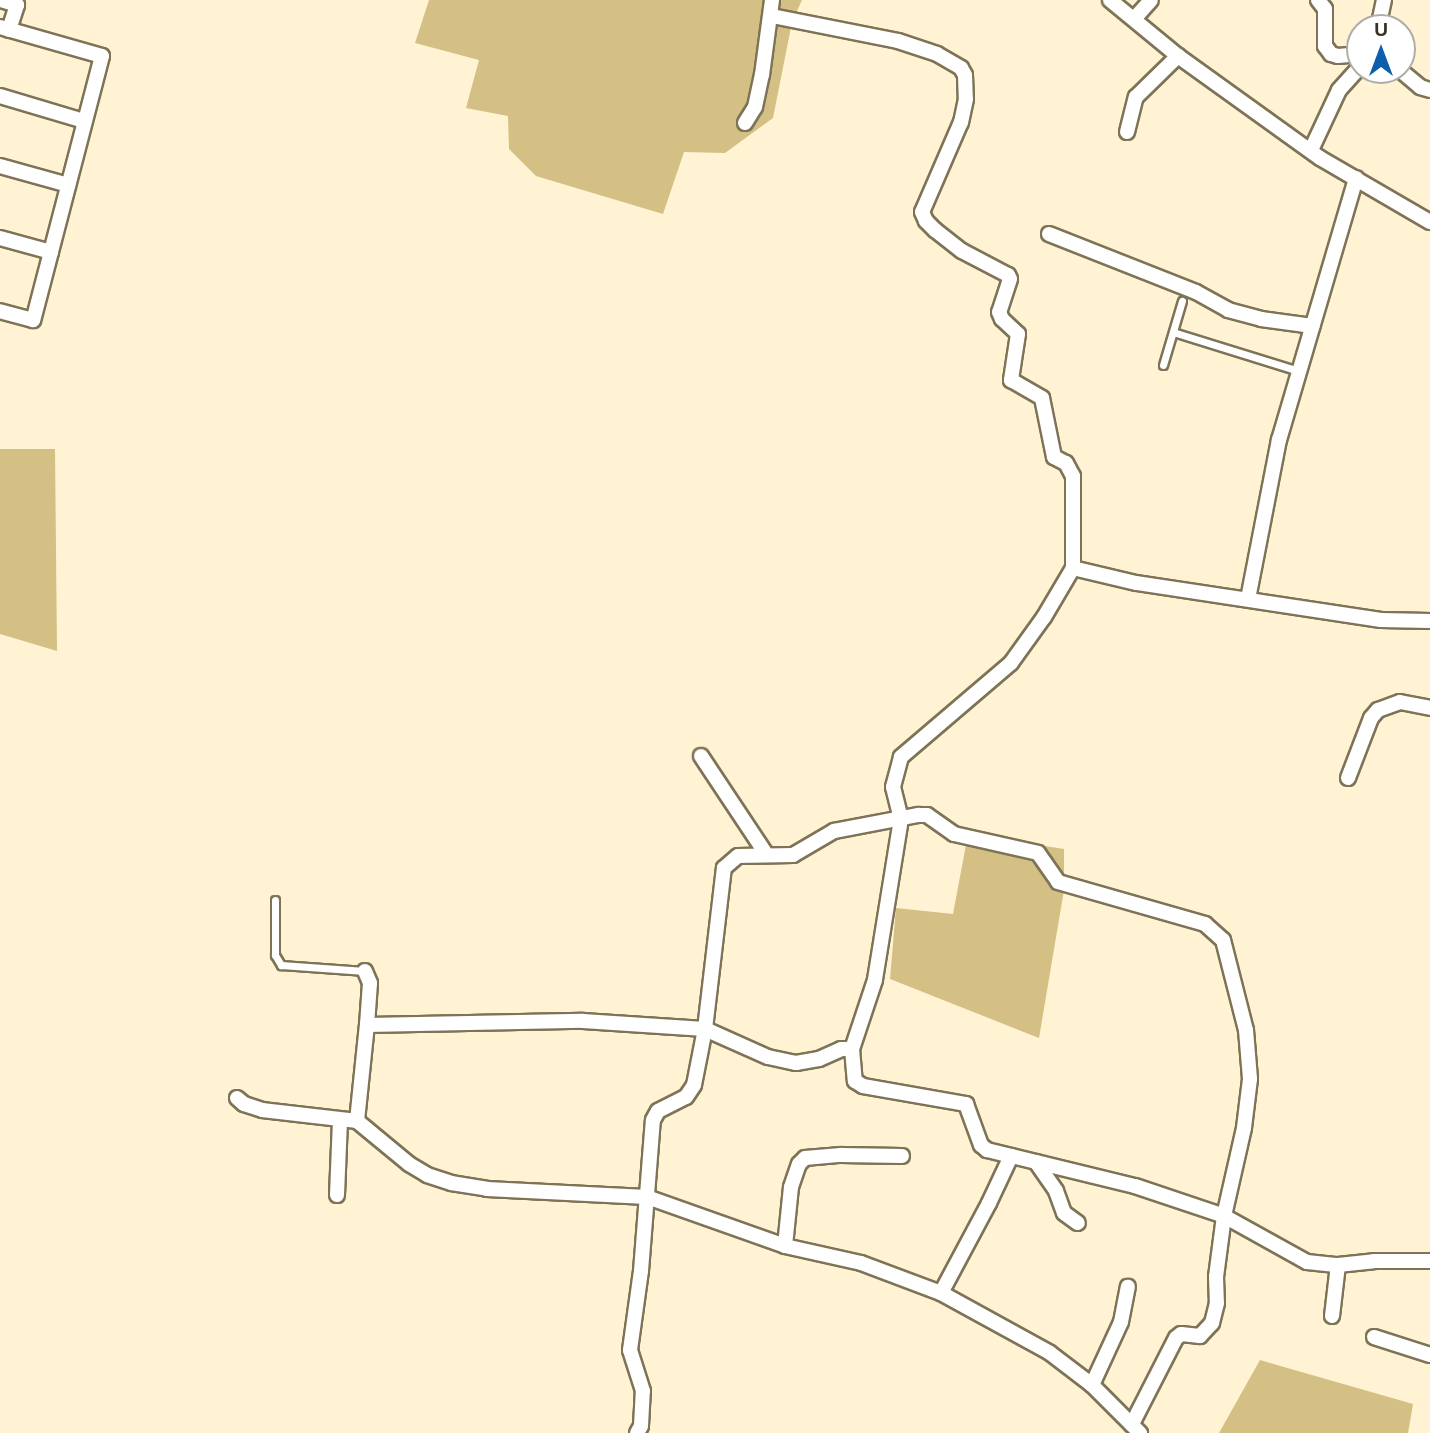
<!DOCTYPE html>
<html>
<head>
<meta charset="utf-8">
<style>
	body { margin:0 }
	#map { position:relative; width:1430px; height:1433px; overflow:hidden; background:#fff3d3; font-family:Arial,sans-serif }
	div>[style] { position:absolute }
	.green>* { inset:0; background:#d4bf84 }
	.roads { filter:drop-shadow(2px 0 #7d7356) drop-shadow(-2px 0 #7d7356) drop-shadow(0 2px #7d7356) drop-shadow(0 -2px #7d7356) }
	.lane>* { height:7px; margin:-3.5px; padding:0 3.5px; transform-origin:3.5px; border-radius:3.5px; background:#fff }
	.street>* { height:14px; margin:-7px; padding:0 7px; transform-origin:7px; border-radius:7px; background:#fff }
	span { translate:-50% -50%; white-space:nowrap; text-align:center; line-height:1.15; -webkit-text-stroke:7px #fff; paint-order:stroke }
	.north { position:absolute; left:1346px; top:14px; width:70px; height:70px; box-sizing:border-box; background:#fff; border:2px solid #afada8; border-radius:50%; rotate:0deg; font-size:19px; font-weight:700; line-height:28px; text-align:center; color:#363225 }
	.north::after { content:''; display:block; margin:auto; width:24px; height:32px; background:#0d5eac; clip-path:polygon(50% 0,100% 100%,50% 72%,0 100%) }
</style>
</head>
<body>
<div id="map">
	<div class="green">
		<i style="clip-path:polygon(429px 0,802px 0,792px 22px,773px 118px,725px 153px,684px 152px,663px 214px,536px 176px,509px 149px,508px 116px,466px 108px,479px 60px,415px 43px)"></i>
		<i style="clip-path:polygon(0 449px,55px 449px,57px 651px,0 634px)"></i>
		<i style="clip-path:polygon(968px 834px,1064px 849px,1064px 890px,1039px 1038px,890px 979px,896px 908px,953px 914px)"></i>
		<i style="clip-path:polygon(1260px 1360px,1413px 1404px,1408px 1433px,1219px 1433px)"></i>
	</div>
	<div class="roads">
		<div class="lane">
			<i style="left:1173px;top:332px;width:132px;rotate:17.2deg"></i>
			<i style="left:1163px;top:365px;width:67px;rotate:-73.5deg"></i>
			<i style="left:275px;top:900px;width:55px;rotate:90deg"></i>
			<i style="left:275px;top:955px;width:12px;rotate:59deg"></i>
			<i style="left:281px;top:965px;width:84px;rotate:4.1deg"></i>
		</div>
		<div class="street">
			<i style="left:1px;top:0;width:17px;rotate:17deg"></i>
			<i style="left:17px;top:5px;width:26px;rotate:108deg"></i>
			<i style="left:1110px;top:0;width:88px;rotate:39.5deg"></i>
			<i style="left:1178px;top:56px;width:175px;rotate:35.7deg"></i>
			<i style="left:1320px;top:158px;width:127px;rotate:30.2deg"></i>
			<i style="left:1318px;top:0;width:11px;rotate:52deg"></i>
			<i style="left:1325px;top:9px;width:37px;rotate:90deg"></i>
			<i style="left:1325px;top:46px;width:10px;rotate:53deg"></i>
			<i style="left:1331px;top:54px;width:7px;rotate:16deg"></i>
			<i style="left:1338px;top:56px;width:22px;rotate:-5deg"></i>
			<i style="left:772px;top:16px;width:128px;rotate:11.2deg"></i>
			<i style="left:898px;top:41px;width:41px;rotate:18.4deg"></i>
			<i style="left:937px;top:54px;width:28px;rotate:30deg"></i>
			<i style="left:961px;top:68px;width:8px;rotate:60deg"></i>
			<i style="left:965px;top:75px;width:24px;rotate:88deg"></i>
			<i style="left:966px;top:99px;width:24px;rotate:102deg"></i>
			<i style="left:961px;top:122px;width:98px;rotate:113.4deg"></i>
			<i style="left:922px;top:212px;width:10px;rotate:66deg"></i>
			<i style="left:926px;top:221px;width:13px;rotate:45deg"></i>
			<i style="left:935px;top:230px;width:34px;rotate:38deg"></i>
			<i style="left:962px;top:251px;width:52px;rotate:27.6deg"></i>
			<i style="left:1008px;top:275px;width:4px;rotate:63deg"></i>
			<i style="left:1010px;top:279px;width:35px;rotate:108deg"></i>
			<i style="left:999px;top:312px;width:8px;rotate:67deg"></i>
			<i style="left:1002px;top:319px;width:22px;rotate:43deg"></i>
			<i style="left:1018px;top:334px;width:47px;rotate:98.7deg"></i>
			<i style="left:1011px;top:380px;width:36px;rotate:30deg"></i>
			<i style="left:1042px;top:398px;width:60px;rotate:78.5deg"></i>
			<i style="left:1054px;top:457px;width:13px;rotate:27deg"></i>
			<i style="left:1066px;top:463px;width:15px;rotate:62deg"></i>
			<i style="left:1073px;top:476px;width:92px;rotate:90deg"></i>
			<i style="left:1134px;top:19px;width:25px;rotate:-48deg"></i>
			<i style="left:0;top:27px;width:106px;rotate:15.9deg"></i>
			<i style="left:102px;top:56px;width:273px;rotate:104.6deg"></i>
			<i style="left:33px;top:320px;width:34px;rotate:-165deg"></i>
			<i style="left:1378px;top:28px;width:29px;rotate:-78deg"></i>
			<i style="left:1400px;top:70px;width:26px;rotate:40deg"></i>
			<i style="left:1420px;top:87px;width:10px;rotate:17deg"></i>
			<i style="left:0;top:96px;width:88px;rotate:16.6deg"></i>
			<i style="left:745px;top:123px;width:19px;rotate:-58deg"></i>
			<i style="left:755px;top:107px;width:33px;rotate:-78deg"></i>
			<i style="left:762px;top:75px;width:76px;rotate:-82.4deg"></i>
			<i style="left:1127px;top:132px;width:36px;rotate:-76deg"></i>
			<i style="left:1136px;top:97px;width:59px;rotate:-44.3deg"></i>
			<i style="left:1311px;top:150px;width:66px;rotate:-65deg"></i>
			<i style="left:1339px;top:90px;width:31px;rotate:-48deg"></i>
			<i style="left:0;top:166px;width:71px;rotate:15.6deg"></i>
			<i style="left:1049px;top:234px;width:158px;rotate:21.5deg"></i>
			<i style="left:1196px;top:292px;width:37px;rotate:29deg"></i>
			<i style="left:1228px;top:310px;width:34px;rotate:15deg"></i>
			<i style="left:1261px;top:319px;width:52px;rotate:7.7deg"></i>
			<i style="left:0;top:238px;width:53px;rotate:15.4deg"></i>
			<i style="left:1248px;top:599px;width:162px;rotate:-79deg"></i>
			<i style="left:1279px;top:440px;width:273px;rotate:-73.6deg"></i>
			<i style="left:1430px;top:621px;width:49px;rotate:-178.8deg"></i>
			<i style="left:1381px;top:620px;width:248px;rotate:-171.4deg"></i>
			<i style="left:1136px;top:583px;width:65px;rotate:-166.6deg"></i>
			<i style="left:1073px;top:568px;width:57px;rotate:120.6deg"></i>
			<i style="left:1044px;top:617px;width:57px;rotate:125.7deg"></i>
			<i style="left:1011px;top:663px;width:145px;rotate:139.5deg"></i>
			<i style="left:901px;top:757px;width:31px;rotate:105deg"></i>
			<i style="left:893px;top:787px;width:33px;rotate:76deg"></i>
			<i style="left:901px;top:819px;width:163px;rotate:99.2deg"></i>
			<i style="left:875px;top:980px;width:73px;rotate:108.4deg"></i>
			<i style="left:852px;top:1049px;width:32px;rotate:85deg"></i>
			<i style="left:855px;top:1081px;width:9px;rotate:32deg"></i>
			<i style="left:863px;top:1086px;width:105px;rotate:9.9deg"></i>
			<i style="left:966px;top:1104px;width:44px;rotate:69.9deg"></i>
			<i style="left:981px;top:1145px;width:8px;rotate:40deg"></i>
			<i style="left:987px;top:1150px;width:152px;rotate:13.7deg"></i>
			<i style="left:1135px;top:1186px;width:94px;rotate:18.6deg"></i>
			<i style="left:1224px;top:1216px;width:95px;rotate:29deg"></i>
			<i style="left:1307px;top:1262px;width:31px;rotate:6deg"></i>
			<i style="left:1338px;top:1265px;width:36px;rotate:-6deg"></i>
			<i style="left:1374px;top:1261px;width:56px"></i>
			<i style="left:701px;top:756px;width:118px;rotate:56.4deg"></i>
			<i style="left:1348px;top:778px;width:64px;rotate:-69deg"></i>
			<i style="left:1371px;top:718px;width:11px;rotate:-49deg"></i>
			<i style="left:1378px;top:710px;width:23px;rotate:-20deg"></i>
			<i style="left:1400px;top:702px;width:31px;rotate:11deg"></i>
			<i style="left:367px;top:1025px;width:216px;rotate:-1.1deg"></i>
			<i style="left:583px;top:1021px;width:122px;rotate:3.8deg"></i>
			<i style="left:705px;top:1029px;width:69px;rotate:24deg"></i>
			<i style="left:768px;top:1057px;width:29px;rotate:12deg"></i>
			<i style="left:796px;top:1063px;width:23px;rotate:-10deg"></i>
			<i style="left:819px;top:1059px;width:24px;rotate:-24deg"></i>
			<i style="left:841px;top:1049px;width:11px"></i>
			<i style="left:237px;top:1098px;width:9px;rotate:41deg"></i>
			<i style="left:244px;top:1104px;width:19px;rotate:18deg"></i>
			<i style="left:262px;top:1110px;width:96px;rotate:6.6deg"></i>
			<i style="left:357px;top:1121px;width:67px;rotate:39.6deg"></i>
			<i style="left:409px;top:1164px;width:21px;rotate:31deg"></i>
			<i style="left:427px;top:1175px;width:25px;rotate:18deg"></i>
			<i style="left:451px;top:1183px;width:36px;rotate:9deg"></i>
			<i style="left:487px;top:1189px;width:160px;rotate:2.9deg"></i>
			<i style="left:647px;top:1197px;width:146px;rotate:19.5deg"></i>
			<i style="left:785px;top:1246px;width:78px;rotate:12.6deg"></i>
			<i style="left:861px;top:1263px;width:85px;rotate:20.6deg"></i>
			<i style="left:941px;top:1293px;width:124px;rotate:28.8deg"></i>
			<i style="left:1050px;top:1353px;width:53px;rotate:37.3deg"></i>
			<i style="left:1092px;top:1385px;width:68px;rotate:45deg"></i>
			<i style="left:357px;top:1121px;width:97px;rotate:-84.1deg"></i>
			<i style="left:367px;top:1025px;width:42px;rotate:-85.9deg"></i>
			<i style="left:370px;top:983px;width:13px;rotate:-113deg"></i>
			<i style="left:1036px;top:1162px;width:35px;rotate:55deg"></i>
			<i style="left:1056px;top:1191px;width:23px;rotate:70deg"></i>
			<i style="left:1064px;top:1213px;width:17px;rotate:36deg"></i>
			<i style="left:337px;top:1195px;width:75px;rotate:-87.7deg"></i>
			<i style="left:785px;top:1246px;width:59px;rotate:-84.2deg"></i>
			<i style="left:791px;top:1187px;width:24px;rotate:-71deg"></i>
			<i style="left:799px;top:1164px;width:8px;rotate:-45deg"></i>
			<i style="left:805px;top:1158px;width:36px;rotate:-5deg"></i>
			<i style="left:841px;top:1155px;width:61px;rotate:0.9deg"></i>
			<i style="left:941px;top:1293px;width:102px;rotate:-61.9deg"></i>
			<i style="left:989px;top:1203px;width:52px;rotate:-64.9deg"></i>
			<i style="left:1332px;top:1316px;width:51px;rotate:-83.3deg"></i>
			<i style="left:1374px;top:1337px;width:59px;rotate:17.8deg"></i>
			<i style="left:1092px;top:1385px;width:69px;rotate:-65.3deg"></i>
			<i style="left:1121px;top:1322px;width:36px;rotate:-79deg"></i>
			<i style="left:637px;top:1433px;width:8px;rotate:-60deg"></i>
			<i style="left:641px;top:1426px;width:35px;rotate:-87deg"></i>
			<i style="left:643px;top:1391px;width:43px;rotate:-107.6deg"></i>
			<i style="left:630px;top:1350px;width:80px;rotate:-82.1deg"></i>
			<i style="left:641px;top:1271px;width:151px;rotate:-85.5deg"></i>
			<i style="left:653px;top:1120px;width:10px;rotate:-61deg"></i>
			<i style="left:658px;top:1111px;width:31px;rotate:-27deg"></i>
			<i style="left:686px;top:1097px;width:14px;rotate:-56deg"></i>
			<i style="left:694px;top:1085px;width:57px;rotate:-78.9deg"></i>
			<i style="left:705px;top:1029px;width:162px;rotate:-83.3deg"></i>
			<i style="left:724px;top:868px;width:18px;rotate:-41deg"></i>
			<i style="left:738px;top:856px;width:55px;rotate:-1deg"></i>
			<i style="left:793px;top:855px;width:48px;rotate:-30.3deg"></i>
			<i style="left:834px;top:831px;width:86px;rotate:-10.8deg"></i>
			<i style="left:918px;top:815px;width:9px"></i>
			<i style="left:927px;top:815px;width:33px;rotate:35deg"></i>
			<i style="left:954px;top:834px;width:86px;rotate:12.7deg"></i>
			<i style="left:1038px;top:853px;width:35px;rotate:55deg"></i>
			<i style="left:1058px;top:882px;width:153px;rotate:15.9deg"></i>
			<i style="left:1205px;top:924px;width:24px;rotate:42deg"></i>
			<i style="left:1223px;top:940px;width:93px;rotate:75.7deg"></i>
			<i style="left:1246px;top:1030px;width:49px;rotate:85.3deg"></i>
			<i style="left:1250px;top:1079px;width:49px;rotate:97deg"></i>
			<i style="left:1244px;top:1128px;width:90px;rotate:102.8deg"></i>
			<i style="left:1224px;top:1216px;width:62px;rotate:97.5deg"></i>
			<i style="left:1216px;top:1277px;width:26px;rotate:88deg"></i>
			<i style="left:1217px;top:1303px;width:21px;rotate:104deg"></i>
			<i style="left:1212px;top:1323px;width:18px;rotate:133deg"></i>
			<i style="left:1200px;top:1336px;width:19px;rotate:-174deg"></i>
			<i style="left:1181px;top:1334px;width:6px;rotate:141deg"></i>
			<i style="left:1176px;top:1338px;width:97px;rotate:117.1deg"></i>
		</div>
	</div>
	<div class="north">U</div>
</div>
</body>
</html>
